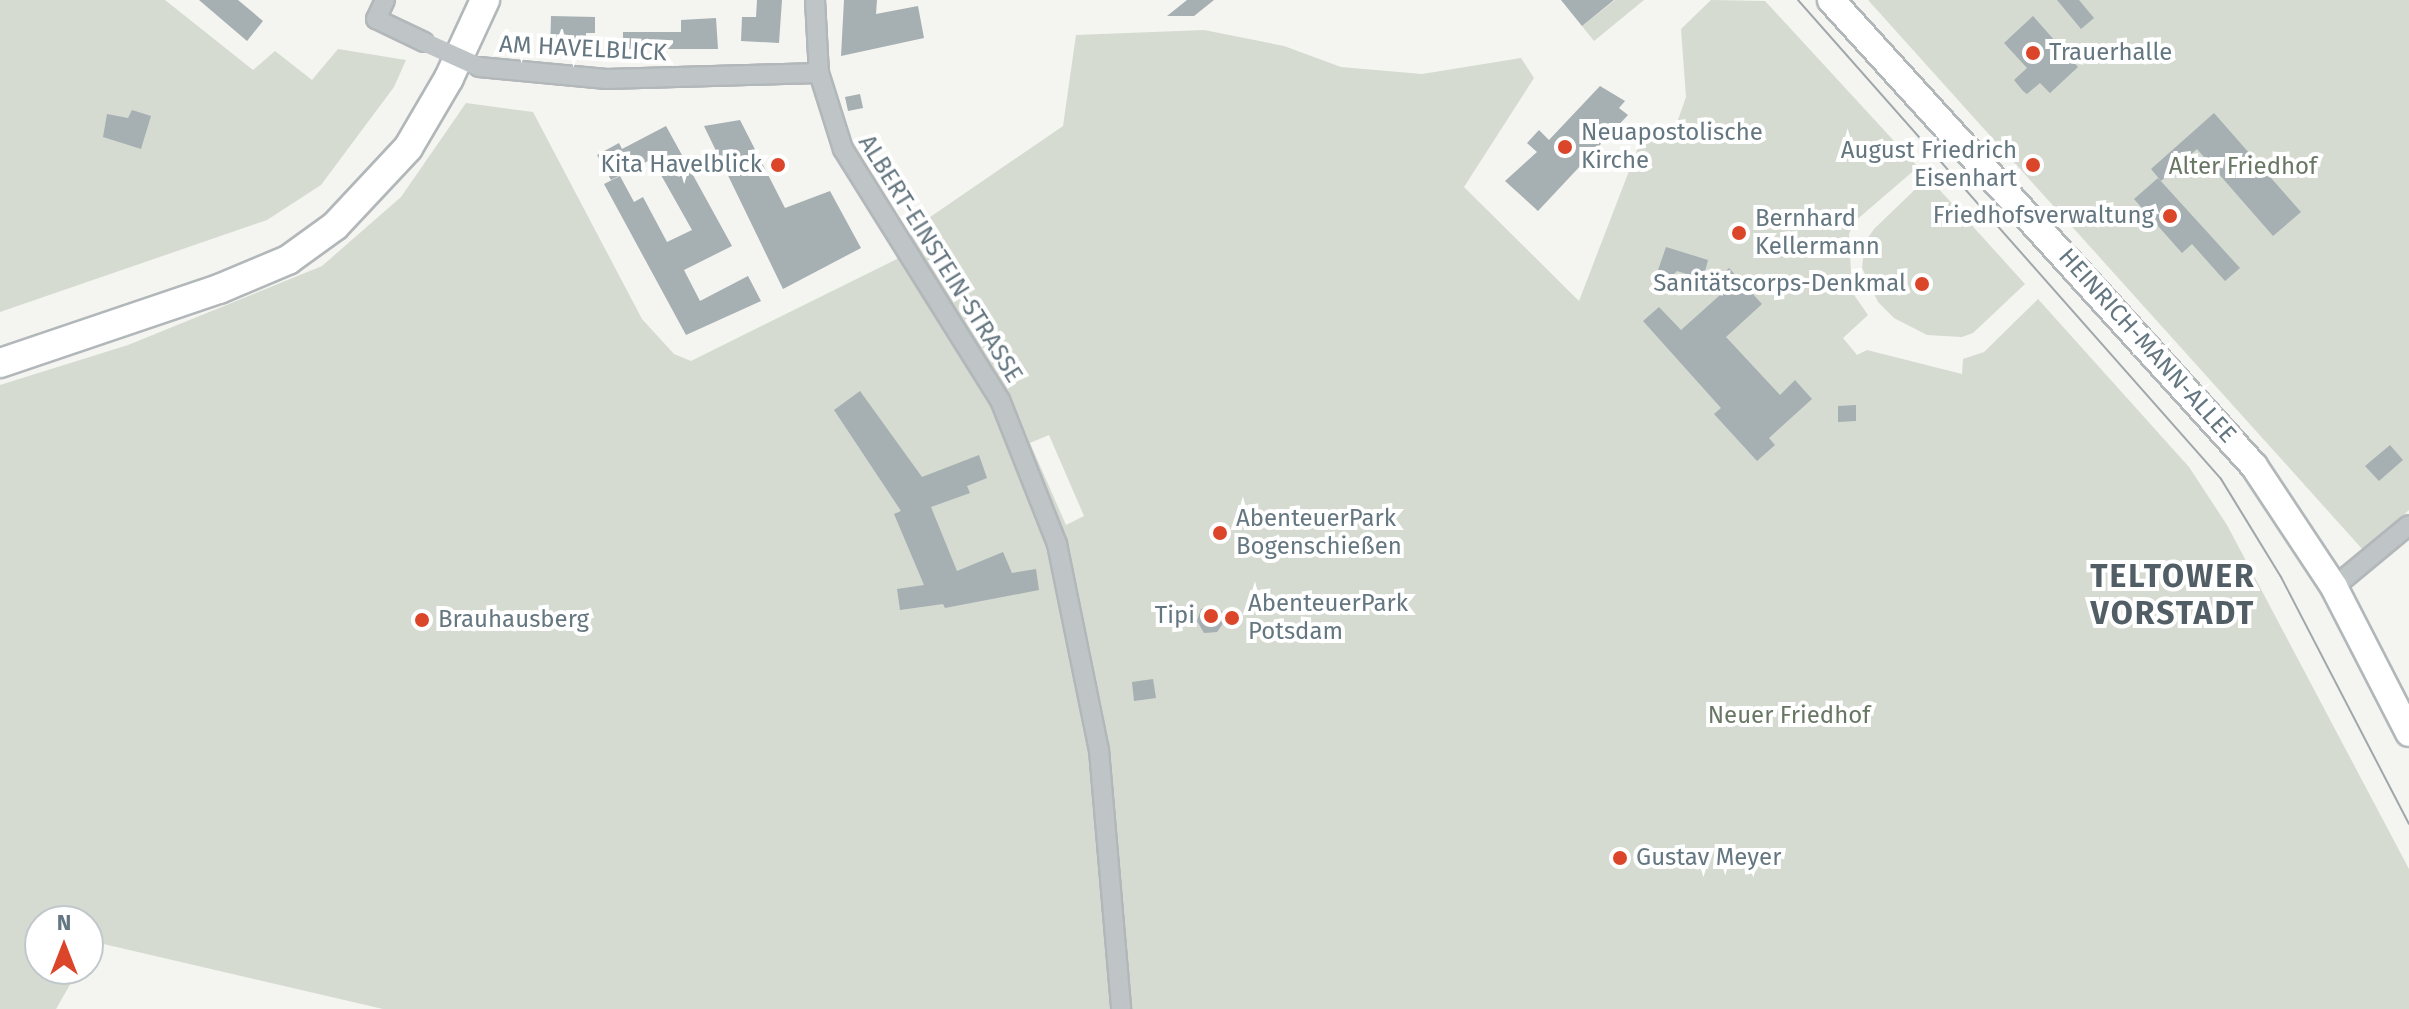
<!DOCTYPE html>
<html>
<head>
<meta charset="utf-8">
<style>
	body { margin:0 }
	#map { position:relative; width:2409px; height:1009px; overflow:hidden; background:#f4f4f0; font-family:"Fira Sans",sans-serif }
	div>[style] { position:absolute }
	.green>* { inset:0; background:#d5dbd1 }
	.building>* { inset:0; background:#a6afb2 }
	.roads { filter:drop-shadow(2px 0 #b2b7ba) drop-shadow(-2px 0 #b2b7ba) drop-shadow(0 2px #b2b7ba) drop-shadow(0 -2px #b2b7ba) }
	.minor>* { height:18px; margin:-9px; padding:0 9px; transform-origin:9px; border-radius:9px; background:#bfc4c6 }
	.secondary>* { height:26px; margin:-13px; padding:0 13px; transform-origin:13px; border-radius:13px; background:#fff }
	.primary>* { height:28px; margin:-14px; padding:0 14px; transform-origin:14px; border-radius:14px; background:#fff }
	.tram>* { height:2px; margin:-1px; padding:0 1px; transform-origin:1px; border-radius:1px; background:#a0a7ab }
	.minor-bridge>* { height:18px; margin:-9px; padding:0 9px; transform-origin:9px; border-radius:9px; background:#bfc4c6 }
	.dots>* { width:22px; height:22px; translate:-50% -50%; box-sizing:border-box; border:4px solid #fff; border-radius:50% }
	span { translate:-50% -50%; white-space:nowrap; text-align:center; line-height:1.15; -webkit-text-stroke:8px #fff; paint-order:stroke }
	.street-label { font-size:24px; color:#647680 }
	.poi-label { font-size:24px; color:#647680 }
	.left { translate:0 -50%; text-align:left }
	.right { translate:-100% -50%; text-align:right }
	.park-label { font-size:24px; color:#687763 }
	.district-label { font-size:32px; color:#525e65; font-weight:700; letter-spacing:2px }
	.north { position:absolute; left:24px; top:905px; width:80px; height:80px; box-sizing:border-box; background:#fff; border:2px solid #c1c8cc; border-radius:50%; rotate:0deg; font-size:22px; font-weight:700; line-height:32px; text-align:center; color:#647680 }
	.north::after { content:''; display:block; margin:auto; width:28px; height:36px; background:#db4529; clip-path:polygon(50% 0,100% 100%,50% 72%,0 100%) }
</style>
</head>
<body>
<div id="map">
	<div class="green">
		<i style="clip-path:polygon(0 0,165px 0,253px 70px,275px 51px,312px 80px,338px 49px,406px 60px,394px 87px,321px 185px,267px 220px,0 312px)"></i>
		<i style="clip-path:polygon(1615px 0,1644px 0,1594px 41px,1582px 26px)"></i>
		<i style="clip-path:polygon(evenodd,1711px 0,1765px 1px,1918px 167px,1854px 222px,1849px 234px,1852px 292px,1868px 315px,1843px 338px,1857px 355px,1867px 350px,1962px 374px,1963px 359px,1984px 352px,2038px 299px,2189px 467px,2227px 525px,2409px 869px,2409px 1009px,383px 1009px,95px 942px,88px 953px,88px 921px,40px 921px,40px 969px,79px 969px,56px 1009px,0 1009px,0 385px,128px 345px,322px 266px,401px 197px,466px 103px,533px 112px,642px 319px,674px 354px,691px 361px,897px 259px,917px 226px,1063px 126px,1076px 35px,1204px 30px,1284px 46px,1341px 67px,1422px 74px,1521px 58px,1534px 78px,1464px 187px,1579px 301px,1644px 132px,1672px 137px,1686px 97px,1681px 29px,1711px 0,1049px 435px,1084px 516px,1066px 525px,1030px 443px,1049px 435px)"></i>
		<i style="clip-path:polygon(1868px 0,2409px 0,2409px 510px,2364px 551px)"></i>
		<i style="clip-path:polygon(1928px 177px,2025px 284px,1973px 333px,1962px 337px,1927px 335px,1894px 318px,1878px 302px,1862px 268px,1865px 242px,1874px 229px)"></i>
	</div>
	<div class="building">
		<i style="clip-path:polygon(199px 0,238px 0,263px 21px,247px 41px)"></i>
		<i style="clip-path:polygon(757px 0,782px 0,779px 43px,741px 41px,742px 17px,756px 17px)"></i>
		<i style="clip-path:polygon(844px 0,877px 0,876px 14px,918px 6px,924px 38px,841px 56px)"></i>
		<i style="clip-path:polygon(1187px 0,1214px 0,1194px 16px,1167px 16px)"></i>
		<i style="clip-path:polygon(1561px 0,1614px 0,1582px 26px)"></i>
		<i style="clip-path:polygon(2057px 0,2079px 0,2094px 18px,2081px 29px)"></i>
		<i style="clip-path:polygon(551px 16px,595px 17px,595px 33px,586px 33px,586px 53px,550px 53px)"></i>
		<i style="clip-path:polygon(2033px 16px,2078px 67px,2050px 93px,2040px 83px,2027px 94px,2023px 91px,2014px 80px,2027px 68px,2004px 43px)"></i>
		<i style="clip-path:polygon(716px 18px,718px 49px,623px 49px,623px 32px,681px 32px,681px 20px)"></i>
		<i style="clip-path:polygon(1600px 86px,1625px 101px,1619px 108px,1628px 115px,1538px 211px,1505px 181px,1537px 152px,1527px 143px,1539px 130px,1549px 140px)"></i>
		<i style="clip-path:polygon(860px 94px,863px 108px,848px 111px,845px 97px)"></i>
		<i style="clip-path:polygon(132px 110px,151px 116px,141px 149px,103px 137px,107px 114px,128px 118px)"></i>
		<i style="clip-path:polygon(2214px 113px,2301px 212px,2273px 236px,2197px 149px,2161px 181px,2151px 169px)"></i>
		<i style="clip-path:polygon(740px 120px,785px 208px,830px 191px,861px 248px,783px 289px,704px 126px)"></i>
		<i style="clip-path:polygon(666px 126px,732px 246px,684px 270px,700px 301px,748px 276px,761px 301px,686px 335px,604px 184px,620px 176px,634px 202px,643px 197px,667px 242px,692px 230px,652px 159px,611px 180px,597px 155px,619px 143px,622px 149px)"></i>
		<i style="clip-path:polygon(2158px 178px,2240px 268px,2225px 281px,2192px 244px,2182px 253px,2134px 199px)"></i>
		<i style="clip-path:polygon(1666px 247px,1708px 260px,1703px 279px,1677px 271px,1668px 280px,1656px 276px)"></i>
		<i style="clip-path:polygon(1729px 268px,1762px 304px,1726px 337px,1780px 395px,1795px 380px,1812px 399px,1769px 438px,1775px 445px,1757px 461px,1714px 414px,1721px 408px,1643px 321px,1659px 307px,1681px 330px,1729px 287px,1714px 282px)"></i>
		<i style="clip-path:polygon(860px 391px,922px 477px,979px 455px,987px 478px,967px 486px,970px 493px,931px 507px,957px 571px,1003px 552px,1012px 573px,1036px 569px,1039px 590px,945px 608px,943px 604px,900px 610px,897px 589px,924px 585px,894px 514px,901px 511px,834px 410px)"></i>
		<i style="clip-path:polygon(1856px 405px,1856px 421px,1838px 422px,1838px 406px)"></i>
		<i style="clip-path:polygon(2390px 445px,2403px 460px,2379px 481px,2365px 466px)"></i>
		<i style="clip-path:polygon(1212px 606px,1222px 611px,1224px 622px,1217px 632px,1204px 633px,1197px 621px,1201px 609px)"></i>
		<i style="clip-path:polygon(1153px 679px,1156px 698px,1134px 701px,1132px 682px)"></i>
	</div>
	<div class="roads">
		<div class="minor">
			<i style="left:385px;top:0;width:21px;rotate:115deg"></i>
			<i style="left:376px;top:19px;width:53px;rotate:25.6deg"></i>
			<i style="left:815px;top:0;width:73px;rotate:86.9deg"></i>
			<i style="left:819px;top:73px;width:80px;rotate:72.5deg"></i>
			<i style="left:843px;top:149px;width:296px;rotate:58deg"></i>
			<i style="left:1000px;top:400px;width:155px;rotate:68.4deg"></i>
			<i style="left:1057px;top:544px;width:210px;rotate:78.5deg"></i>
			<i style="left:1099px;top:750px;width:260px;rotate:85.1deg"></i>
			<i style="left:479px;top:67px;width:128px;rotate:5.4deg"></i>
			<i style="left:606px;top:79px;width:213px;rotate:-1.6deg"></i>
			<i style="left:2334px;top:587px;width:97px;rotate:-39.6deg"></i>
		</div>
		<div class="secondary">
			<i style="left:1831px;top:0;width:629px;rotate:47.77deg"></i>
			<i style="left:2254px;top:466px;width:145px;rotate:56.5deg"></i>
			<i style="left:2334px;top:587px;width:164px;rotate:62.8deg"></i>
		</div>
		<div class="primary">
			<i style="left:0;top:363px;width:231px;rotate:-18.7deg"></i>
			<i style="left:219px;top:289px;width:75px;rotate:-22.8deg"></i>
			<i style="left:288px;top:260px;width:58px;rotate:-35.9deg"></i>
			<i style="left:335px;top:226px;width:107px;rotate:-46.9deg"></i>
			<i style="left:408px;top:148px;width:81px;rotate:-59.6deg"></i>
			<i style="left:449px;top:78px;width:86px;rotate:-65.2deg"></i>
		</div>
	</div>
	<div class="tram">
		<i style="left:1798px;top:0;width:639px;rotate:48.55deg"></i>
		<i style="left:2221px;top:479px;width:115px;rotate:58.5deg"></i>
		<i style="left:2281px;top:577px;width:278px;rotate:62.6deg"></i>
	</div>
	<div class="minor-bridge">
		<i style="left:424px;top:42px;width:60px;rotate:24.4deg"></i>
	</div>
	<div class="dots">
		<i style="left:2033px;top:53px;background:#db4529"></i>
		<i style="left:1565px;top:147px;background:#db4529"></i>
		<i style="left:778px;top:165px;background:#db4529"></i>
		<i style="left:2033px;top:165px;background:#db4529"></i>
		<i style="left:2170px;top:216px;background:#db4529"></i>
		<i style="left:1739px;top:233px;background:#db4529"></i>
		<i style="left:1922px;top:284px;background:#db4529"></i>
		<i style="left:1220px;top:533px;background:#db4529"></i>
		<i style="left:1211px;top:616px;background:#db4529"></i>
		<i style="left:1232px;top:618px;background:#db4529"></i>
		<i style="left:422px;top:620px;background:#db4529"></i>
		<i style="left:1620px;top:858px;background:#db4529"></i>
	</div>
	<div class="street-label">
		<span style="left:583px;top:49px;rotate:3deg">AM HAVELBLICK</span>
		<span style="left:940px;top:259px;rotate:58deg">ALBERT-EINSTEIN-STRASSE</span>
		<span style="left:2147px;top:346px;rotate:48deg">HEINRICH-MANN-ALLEE</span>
	</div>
	<div class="poi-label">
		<span class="left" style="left:2049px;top:53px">Trauerhalle</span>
		<span class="left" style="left:1581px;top:147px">Neuapostolische<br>Kirche</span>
		<span class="right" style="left:2017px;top:165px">August Friedrich<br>Eisenhart</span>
		<span class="right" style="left:762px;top:165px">Kita Havelblick</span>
		<span class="right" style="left:2154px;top:216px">Friedhofsverwaltung</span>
		<span class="left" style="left:1755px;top:233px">Bernhard<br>Kellermann</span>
		<span class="right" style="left:1906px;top:284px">Sanitätscorps-Denkmal</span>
		<span class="left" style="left:1236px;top:533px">AbenteuerPark<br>Bogenschießen</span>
		<span class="left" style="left:1248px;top:618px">AbenteuerPark<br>Potsdam</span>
		<span class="right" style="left:1195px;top:616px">Tipi</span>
		<span class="left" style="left:438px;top:620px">Brauhausberg</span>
		<span class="left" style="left:1636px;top:858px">Gustav Meyer</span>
	</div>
	<div class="park-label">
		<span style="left:2243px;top:167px">Alter Friedhof</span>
		<span style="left:1789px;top:716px">Neuer Friedhof</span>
	</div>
	<div class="district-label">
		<span style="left:2173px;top:595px">TELTOWER<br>VORSTADT</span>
	</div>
	<div class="north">N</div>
</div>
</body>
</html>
